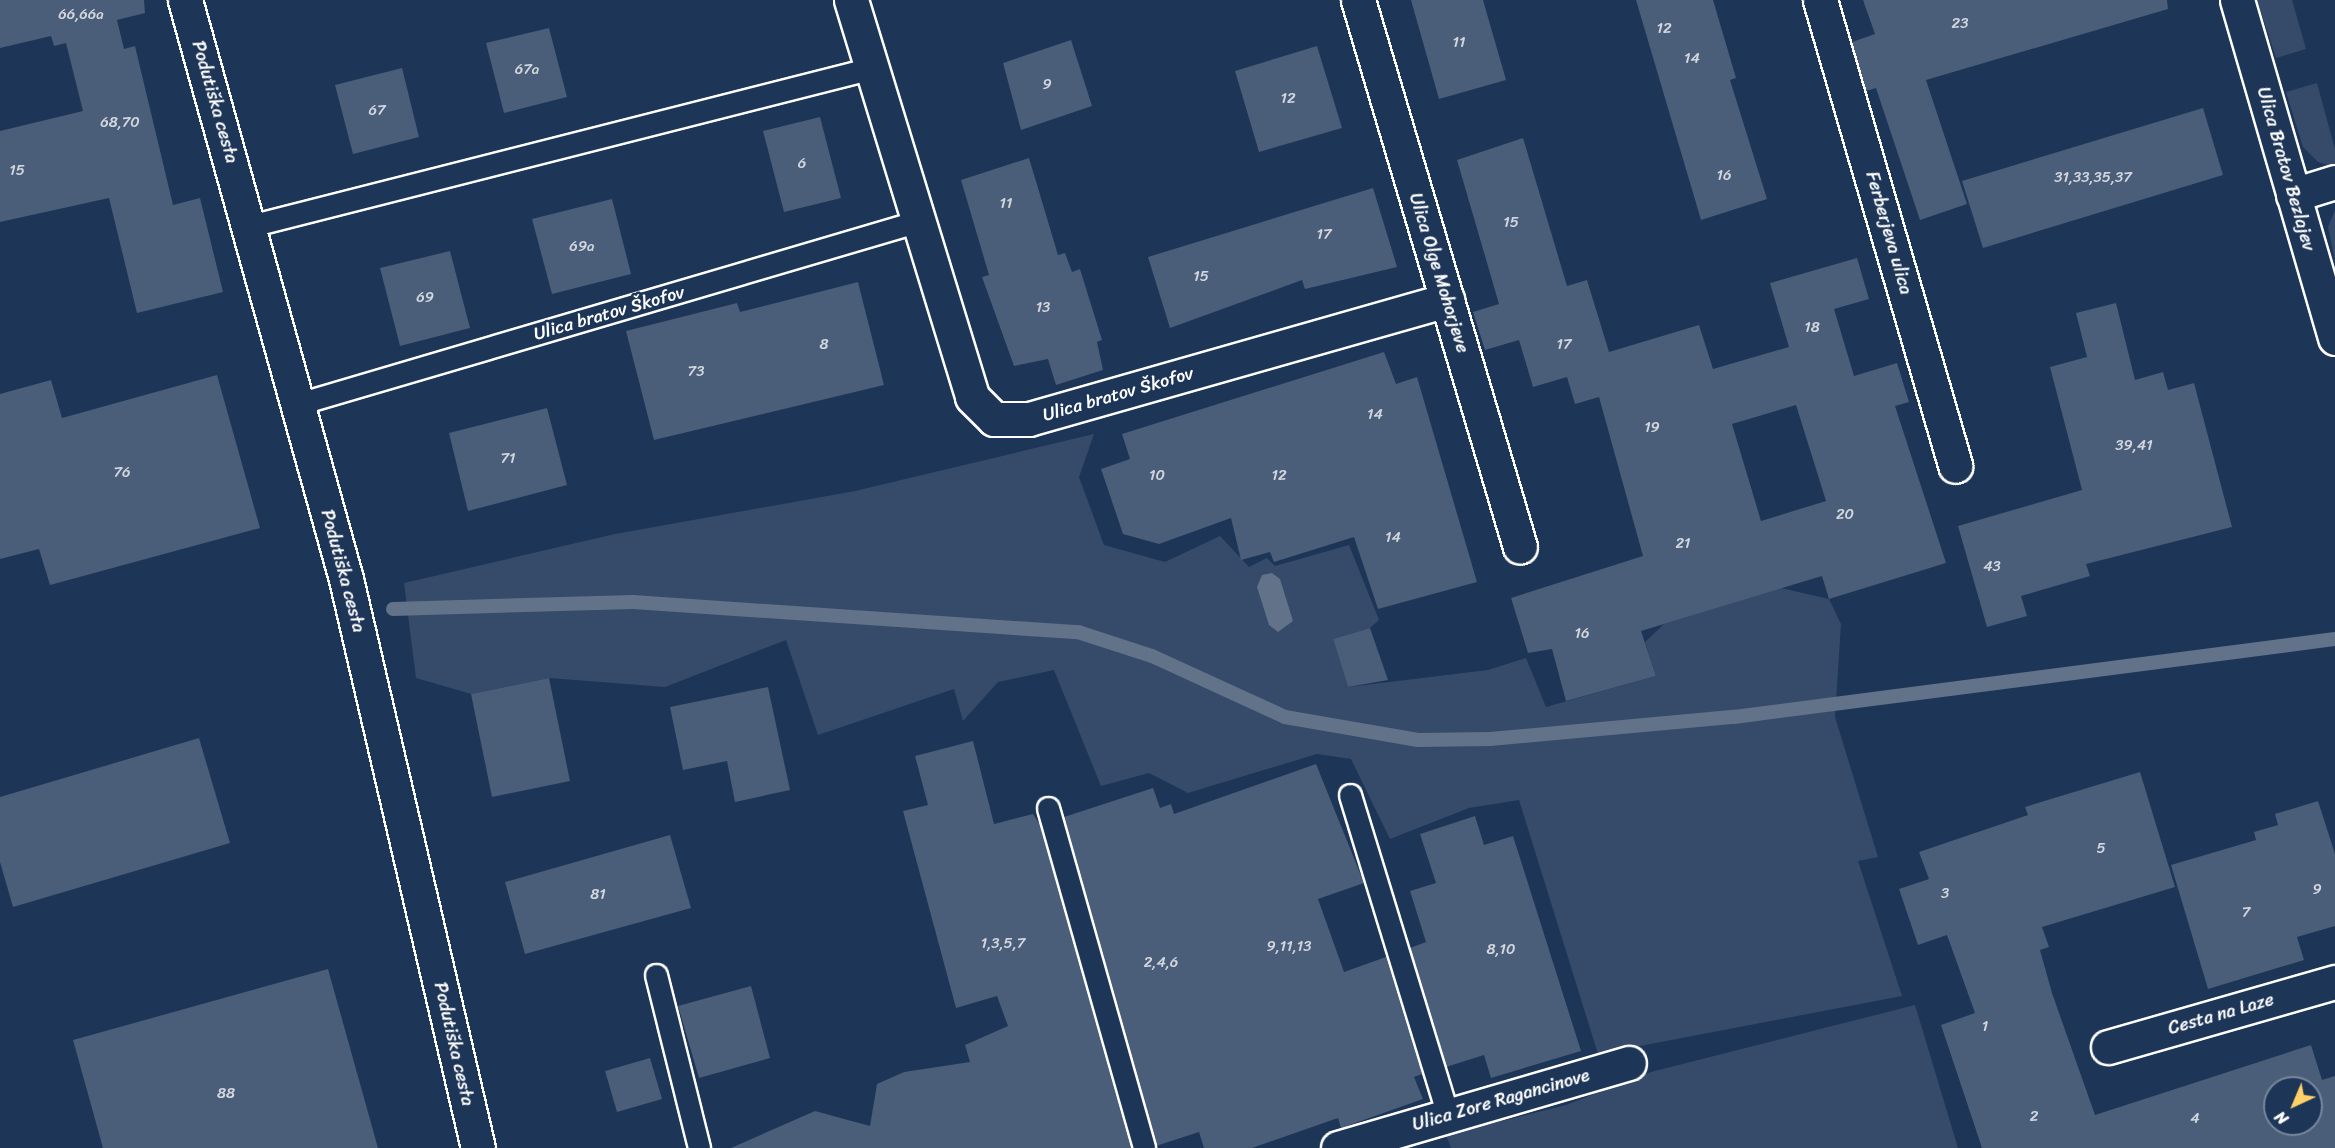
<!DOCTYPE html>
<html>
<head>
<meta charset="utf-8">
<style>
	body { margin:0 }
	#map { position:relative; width:2335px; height:1148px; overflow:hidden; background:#1d3557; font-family:Sriracha,sans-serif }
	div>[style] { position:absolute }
	.green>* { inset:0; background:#364b69 }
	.water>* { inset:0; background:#617289 }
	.stream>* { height:14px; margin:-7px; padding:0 7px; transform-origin:7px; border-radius:7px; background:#617289 }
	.building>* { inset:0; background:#4a5d79 }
	.roads { filter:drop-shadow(2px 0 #fff) drop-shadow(-2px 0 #fff) drop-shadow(0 2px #fff) drop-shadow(0 -2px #fff) }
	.service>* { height:21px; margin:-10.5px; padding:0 10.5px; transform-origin:10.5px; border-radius:10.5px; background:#1d3557 }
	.minor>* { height:33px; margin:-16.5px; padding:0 16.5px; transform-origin:16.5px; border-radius:16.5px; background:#1d3557 }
	.secondary>* { height:33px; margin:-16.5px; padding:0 16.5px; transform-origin:16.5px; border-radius:16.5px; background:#1d3557 }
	span { translate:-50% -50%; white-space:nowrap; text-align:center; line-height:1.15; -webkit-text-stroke:5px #1d3557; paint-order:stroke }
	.number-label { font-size:15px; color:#d2d6de }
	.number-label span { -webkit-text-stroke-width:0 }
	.street-label { font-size:18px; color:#fff }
	.north { position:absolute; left:2263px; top:1076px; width:60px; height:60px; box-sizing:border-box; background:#1d3557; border:2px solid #77869a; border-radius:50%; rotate:224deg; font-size:16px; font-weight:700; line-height:24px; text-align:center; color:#fff }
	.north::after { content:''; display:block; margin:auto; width:21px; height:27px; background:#ffd166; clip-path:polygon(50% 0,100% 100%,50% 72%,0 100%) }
</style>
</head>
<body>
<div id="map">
	<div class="green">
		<i style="clip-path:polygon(2257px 0,2292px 0,2306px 49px,2276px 58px)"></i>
		<i style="clip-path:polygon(2317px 83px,2335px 149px,2335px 167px,2318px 162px,2303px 147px,2286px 92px)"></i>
		<i style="clip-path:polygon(2335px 210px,2335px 261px,2328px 227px)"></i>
		<i style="clip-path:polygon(1094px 434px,1079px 477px,1104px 545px,1165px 562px,1220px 536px,1249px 567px,1267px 558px,1275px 566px,1349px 545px,1379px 620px,1370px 628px,1333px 639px,1348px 687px,1488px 670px,1526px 658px,1546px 707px,1656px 676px,1645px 642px,1664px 624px,1781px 588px,1829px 599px,1841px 624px,1835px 717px,1878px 857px,1858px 861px,1902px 996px,1598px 1054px,1519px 800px,1469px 808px,1390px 839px,1351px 759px,1317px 754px,1188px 793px,1149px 773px,1101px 786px,1054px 670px,998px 682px,963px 721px,954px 689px,818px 735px,786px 640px,665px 687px,549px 678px,471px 694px,416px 678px,404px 583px,615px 534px,855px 491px)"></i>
		<i style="clip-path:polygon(1915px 1005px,1958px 1148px,1451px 1148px,1446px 1135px,1566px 1105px,1651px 1072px)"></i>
	</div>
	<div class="water">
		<i style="clip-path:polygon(1272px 573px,1280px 579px,1293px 621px,1278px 632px,1269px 625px,1257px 587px,1262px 575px)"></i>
	</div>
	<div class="stream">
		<i style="left:393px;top:609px;width:240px;rotate:-1.7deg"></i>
		<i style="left:633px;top:602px;width:446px;rotate:3.9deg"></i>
		<i style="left:1078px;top:632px;width:78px;rotate:18deg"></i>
		<i style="left:1152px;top:656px;width:146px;rotate:24.6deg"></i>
		<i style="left:1285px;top:717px;width:135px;rotate:9.8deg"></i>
		<i style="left:1418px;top:740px;width:72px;rotate:-0.8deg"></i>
		<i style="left:1490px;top:739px;width:245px;rotate:-5.2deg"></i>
		<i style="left:1734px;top:717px;width:606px;rotate:-7.39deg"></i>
	</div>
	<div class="building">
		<i style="clip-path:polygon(0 0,144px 0,145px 13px,117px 20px,124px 49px,135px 46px,173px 205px,200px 198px,223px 292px,137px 313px,109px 198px,0 222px,0 131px,83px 111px,66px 43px,54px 46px,51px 36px,0 48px)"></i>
		<i style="clip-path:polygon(1411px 0,1483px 0,1506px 80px,1439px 99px)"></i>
		<i style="clip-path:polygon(1636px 0,1713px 0,1736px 78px,1730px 80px,1767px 199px,1701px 220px)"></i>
		<i style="clip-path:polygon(1863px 0,2167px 0,2168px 9px,1926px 80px,1967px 204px,1920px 220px,1876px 88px,1866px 91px,1852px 42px,1875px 34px)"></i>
		<i style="clip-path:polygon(549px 28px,567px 97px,504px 113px,486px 43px)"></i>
		<i style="clip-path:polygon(1071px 40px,1092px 106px,1021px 130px,1003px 63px)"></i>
		<i style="clip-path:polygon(1317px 46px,1342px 128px,1259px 152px,1235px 71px)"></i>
		<i style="clip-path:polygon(402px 68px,419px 137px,353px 154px,335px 85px)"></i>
		<i style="clip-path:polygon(2203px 108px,2223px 175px,1983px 248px,1962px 181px)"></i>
		<i style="clip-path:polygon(820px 117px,841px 198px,784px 212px,763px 131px)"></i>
		<i style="clip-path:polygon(evenodd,1523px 138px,1567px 286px,1587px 280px,1609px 352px,1699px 325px,1713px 369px,1789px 347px,1770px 283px,1857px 258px,1869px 299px,1834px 309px,1854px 376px,1897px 363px,1909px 402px,1895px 406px,1946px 563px,1829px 599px,1822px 576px,1641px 631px,1656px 676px,1566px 701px,1552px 649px,1528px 653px,1511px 598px,1643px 556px,1599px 397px,1575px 404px,1567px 377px,1533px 387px,1519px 340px,1485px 350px,1473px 312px,1499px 304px,1457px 160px,1523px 138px,1796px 405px,1826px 501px,1761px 521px,1732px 424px,1796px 405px)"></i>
		<i style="clip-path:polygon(1029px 158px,1058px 255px,1065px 253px,1072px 272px,1080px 269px,1102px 340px,1097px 342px,1103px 370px,1056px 385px,1048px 359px,1014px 366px,982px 277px,989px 275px,961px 180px)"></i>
		<i style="clip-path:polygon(1373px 188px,1397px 267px,1305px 289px,1302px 280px,1170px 328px,1148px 257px)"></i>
		<i style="clip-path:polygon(612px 199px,631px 274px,552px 294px,532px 219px)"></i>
		<i style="clip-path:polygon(450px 251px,470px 328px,400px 346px,380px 268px)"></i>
		<i style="clip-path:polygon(858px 282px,884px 385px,654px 440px,626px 331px,737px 303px,740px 312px)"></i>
		<i style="clip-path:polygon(2116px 303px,2135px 380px,2163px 372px,2168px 390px,2194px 383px,2232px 527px,2086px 564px,2090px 576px,2021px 596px,2027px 616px,1987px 627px,1958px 526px,2082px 490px,2050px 367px,2087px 357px,2076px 313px)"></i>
		<i style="clip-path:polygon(1384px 352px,1396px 384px,1417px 377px,1477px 582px,1378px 609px,1354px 537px,1274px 562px,1270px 552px,1241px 560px,1231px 518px,1159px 544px,1123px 534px,1101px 469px,1130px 459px,1122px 434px)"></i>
		<i style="clip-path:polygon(217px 375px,260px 528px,50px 585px,39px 549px,0 559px,0 394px,51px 380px,62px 418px)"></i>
		<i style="clip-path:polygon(547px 408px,567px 485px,468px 511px,449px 433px)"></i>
		<i style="clip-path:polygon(1370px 628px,1388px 680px,1348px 687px,1333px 639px)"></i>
		<i style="clip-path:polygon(549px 678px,570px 781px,492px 797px,471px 694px)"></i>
		<i style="clip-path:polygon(768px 687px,790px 790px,735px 802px,727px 761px,683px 770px,670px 707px)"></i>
		<i style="clip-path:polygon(199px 738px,230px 843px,13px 907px,0 862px,0 797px)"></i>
		<i style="clip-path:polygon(973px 741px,994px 824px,1033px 814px,1040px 825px,1131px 1148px,731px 1148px,815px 1111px,870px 1126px,877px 1084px,904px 1072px,970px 1062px,965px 1045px,1008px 1026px,997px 996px,956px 1008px,903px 811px,928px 805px,915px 756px)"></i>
		<i style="clip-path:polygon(1316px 764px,1364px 883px,1318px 899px,1344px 972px,1386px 957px,1422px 1074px,1414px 1077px,1423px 1099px,1341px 1128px,1338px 1118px,1252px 1148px,1204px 1148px,1199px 1132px,1156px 1146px,1064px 817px,1153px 788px,1160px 808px,1171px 804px,1174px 814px)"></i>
		<i style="clip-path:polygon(evenodd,2140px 772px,2175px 887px,2042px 927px,2049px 947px,2040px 950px,2052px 993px,2095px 1115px,2311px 1045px,2322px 1080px,2335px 1076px,2335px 1148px,1982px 1148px,1941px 1025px,1975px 1013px,1947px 935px,1918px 945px,1899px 889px,1929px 879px,1919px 852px,2028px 815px,2025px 807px,2140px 772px,2275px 1088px,2311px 1088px,2311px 1124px,2275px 1124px,2275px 1088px)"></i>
		<i style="clip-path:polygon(2318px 801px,2335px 854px,2335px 926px,2297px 937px,2304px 960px,2208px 989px,2171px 865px,2256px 840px,2254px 832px,2278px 825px,2275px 814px)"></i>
		<i style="clip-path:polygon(1475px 816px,1484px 845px,1513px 836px,1581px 1051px,1491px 1078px,1484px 1055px,1446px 1067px,1410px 948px,1426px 942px,1410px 891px,1436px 883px,1420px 834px)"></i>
		<i style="clip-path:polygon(670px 835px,691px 908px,525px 954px,505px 882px)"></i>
		<i style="clip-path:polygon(328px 969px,378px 1148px,103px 1148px,73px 1040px)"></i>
		<i style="clip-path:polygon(751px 986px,770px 1058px,699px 1078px,678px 1006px)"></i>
		<i style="clip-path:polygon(650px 1058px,662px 1099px,617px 1112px,605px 1071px)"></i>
	</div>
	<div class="roads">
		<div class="service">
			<i style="left:250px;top:226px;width:642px;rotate:-14.25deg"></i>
			<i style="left:298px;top:404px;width:647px;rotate:-16.42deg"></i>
			<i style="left:1350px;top:795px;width:336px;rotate:73deg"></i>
			<i style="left:1048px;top:808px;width:353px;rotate:74.2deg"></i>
			<i style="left:656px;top:975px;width:178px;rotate:76deg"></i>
		</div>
		<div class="minor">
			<i style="left:851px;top:0;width:415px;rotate:73deg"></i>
			<i style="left:972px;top:397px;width:31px;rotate:45deg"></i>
			<i style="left:994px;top:419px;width:35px"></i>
			<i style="left:1029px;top:419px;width:435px;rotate:-15.9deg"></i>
			<i style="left:1358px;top:0;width:570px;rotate:73.5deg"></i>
			<i style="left:1820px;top:0;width:485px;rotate:73.8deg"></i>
			<i style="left:2237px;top:0;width:352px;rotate:73.8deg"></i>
			<i style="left:2293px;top:195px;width:44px;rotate:-17.2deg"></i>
			<i style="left:2108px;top:1047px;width:236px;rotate:-16deg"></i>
			<i style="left:1338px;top:1148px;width:303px;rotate:-16.3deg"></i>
		</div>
		<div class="secondary">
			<i style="left:185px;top:0;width:601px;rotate:74.46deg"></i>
			<i style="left:346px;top:579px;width:584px;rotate:76.94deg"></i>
		</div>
	</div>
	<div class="number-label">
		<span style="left:81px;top:15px">66,66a</span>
		<span style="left:1960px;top:24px">23</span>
		<span style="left:1664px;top:29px">12</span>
		<span style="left:1459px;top:43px">11</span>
		<span style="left:1692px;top:59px">14</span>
		<span style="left:527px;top:70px">67a</span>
		<span style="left:1047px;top:85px">9</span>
		<span style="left:1288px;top:99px">12</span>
		<span style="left:377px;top:111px">67</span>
		<span style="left:120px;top:123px">68,70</span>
		<span style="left:802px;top:164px">6</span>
		<span style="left:17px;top:171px">15</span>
		<span style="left:1724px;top:176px">16</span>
		<span style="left:2093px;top:178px">31,33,35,37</span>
		<span style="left:1006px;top:204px">11</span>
		<span style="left:1511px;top:223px">15</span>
		<span style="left:1324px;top:235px">17</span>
		<span style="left:582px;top:247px">69a</span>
		<span style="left:1201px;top:277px">15</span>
		<span style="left:425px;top:298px">69</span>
		<span style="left:1043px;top:308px">13</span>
		<span style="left:1812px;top:328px">18</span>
		<span style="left:824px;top:345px">8</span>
		<span style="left:1564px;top:345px">17</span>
		<span style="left:696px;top:372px">73</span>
		<span style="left:1375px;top:415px">14</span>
		<span style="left:1652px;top:428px">19</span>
		<span style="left:2134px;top:446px">39,41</span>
		<span style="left:508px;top:459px">71</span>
		<span style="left:122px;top:473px">76</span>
		<span style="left:1157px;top:476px">10</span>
		<span style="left:1279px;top:476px">12</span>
		<span style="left:1845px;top:515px">20</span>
		<span style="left:1393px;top:538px">14</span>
		<span style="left:1683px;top:544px">21</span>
		<span style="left:1992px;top:567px">43</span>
		<span style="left:1582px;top:634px">16</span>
		<span style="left:2101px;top:849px">5</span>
		<span style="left:2317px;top:890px">9</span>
		<span style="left:1945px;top:894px">3</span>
		<span style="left:598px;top:895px">81</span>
		<span style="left:2246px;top:913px">7</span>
		<span style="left:1003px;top:944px">1,3,5,7</span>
		<span style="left:1289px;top:947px">9,11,13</span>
		<span style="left:1501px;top:950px">8,10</span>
		<span style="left:1161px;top:963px">2,4,6</span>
		<span style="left:1985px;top:1027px">1</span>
		<span style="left:226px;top:1094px">88</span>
		<span style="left:2034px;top:1117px">2</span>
		<span style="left:2195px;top:1119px">4</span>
	</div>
	<div class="street-label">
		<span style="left:215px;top:102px;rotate:74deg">Podutiška cesta</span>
		<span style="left:2286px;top:169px;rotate:74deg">Ulica Bratov Bezlajev</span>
		<span style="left:1889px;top:233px;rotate:74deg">Ferberjeva ulica</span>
		<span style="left:1439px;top:273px;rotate:73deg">Ulica Olge Mohorjeve</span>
		<span style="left:609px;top:313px;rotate:-16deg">Ulica bratov Škofov</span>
		<span style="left:1118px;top:394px;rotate:-16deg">Ulica bratov Škofov</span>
		<span style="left:343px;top:571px;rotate:75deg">Podutiška cesta</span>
		<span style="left:2221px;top:1014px;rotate:-16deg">Cesta na Laze</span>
		<span style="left:454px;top:1044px;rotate:77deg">Podutiška cesta</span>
		<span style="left:1501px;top:1100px;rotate:-16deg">Ulica Zore Ragancinove</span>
	</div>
	<div class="north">N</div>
</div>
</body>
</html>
